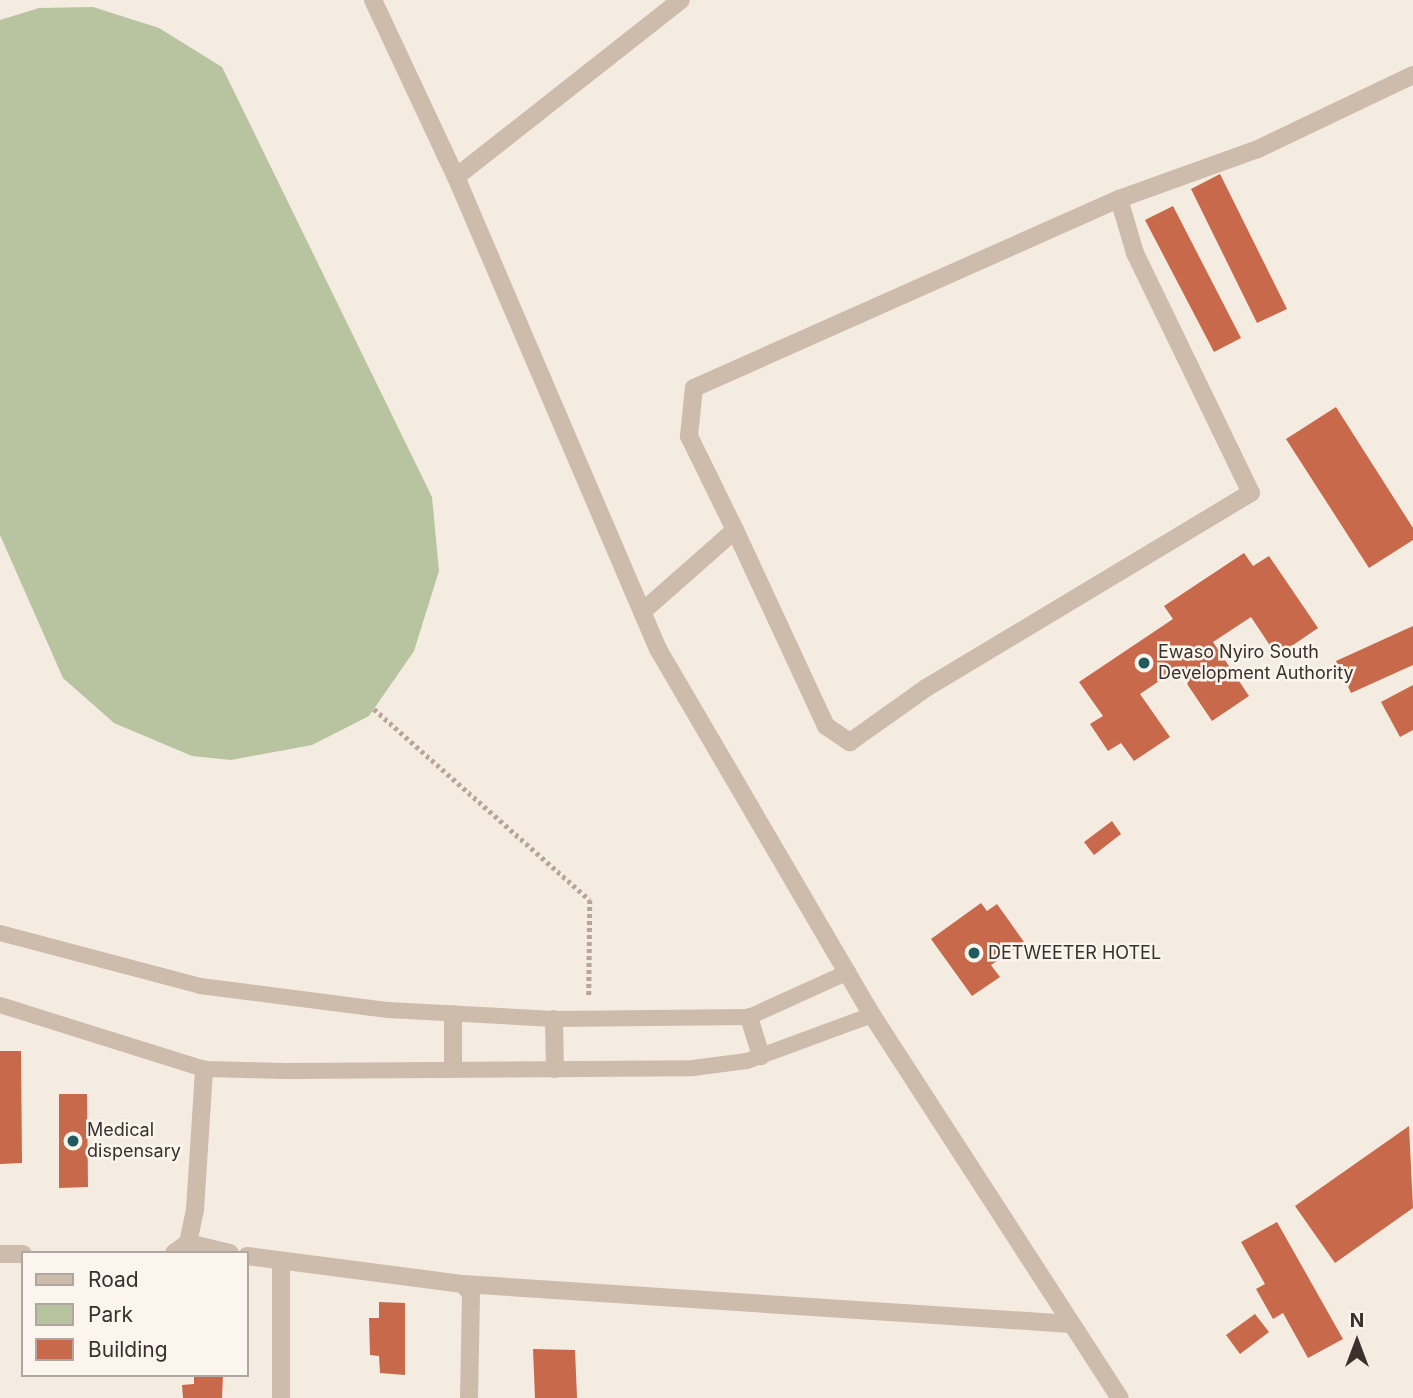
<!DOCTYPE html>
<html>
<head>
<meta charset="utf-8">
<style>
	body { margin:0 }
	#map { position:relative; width:1413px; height:1398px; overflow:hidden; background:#f4ebe1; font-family:Inter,sans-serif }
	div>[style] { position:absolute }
	.green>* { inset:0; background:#b8c4a0 }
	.building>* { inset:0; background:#c8694b }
	.path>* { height:4.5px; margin-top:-2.25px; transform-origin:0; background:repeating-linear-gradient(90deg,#b9a596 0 3.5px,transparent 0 7px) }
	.service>* { height:16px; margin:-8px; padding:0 8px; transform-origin:8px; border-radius:8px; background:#cdbbac }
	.minor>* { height:18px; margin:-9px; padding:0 9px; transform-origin:9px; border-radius:9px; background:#cdbbac }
	.dots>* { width:19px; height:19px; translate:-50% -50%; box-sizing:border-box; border:4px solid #fbf5ee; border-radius:50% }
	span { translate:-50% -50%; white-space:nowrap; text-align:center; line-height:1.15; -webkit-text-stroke:5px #fbf5ee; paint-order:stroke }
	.poi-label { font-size:18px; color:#3b302b }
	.left { translate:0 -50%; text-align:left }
	.legend { position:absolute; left:21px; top:1251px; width:228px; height:126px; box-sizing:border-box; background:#fbf5ee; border:2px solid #aea6a0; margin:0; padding:9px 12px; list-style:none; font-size:21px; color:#3b302b }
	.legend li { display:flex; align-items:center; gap:14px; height:35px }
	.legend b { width:35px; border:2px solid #aea6a0 }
	.north { position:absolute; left:1322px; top:1307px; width:70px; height:70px; -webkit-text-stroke:5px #fbf5ee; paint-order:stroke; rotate:0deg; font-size:19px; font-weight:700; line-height:28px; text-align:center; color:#3b302b }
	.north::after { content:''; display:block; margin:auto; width:24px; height:32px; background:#3b302b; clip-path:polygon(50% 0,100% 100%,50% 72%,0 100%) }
</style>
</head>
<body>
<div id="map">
	<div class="green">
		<i style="clip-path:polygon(93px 7px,159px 28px,222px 67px,432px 497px,439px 571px,414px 651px,369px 716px,312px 745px,231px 760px,192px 756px,114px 723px,63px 678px,0 535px,0 20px,39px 8px)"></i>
	</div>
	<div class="building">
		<i style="clip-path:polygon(1220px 174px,1287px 309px,1257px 323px,1191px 189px)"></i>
		<i style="clip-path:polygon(1173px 206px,1241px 338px,1214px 352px,1145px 220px)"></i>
		<i style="clip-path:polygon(1336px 407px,1413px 528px,1413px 540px,1369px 568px,1286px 439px)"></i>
		<i style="clip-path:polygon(1244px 553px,1253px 566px,1269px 556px,1318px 628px,1277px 656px,1251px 617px,1213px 642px,1249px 696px,1212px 721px,1177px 669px,1140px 694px,1170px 737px,1134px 761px,1121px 743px,1108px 751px,1090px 724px,1103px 716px,1079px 682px,1173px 619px,1164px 606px)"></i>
		<i style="clip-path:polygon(1413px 626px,1413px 665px,1351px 693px,1336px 661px)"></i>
		<i style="clip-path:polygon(1413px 685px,1413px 730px,1400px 737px,1381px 702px)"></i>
		<i style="clip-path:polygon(1112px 821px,1121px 834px,1094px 855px,1084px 842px)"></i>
		<i style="clip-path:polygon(981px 903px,987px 911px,997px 904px,1024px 942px,991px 965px,1000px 977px,972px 996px,931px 939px)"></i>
		<i style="clip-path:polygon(0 1051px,21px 1051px,22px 1163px,0 1164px)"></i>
		<i style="clip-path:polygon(59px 1094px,87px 1094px,88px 1187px,59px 1188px)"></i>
		<i style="clip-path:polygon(1409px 1126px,1413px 1208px,1335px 1263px,1295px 1206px)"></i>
		<i style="clip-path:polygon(1277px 1222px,1343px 1339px,1308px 1358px,1283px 1313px,1273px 1319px,1256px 1289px,1265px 1284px,1241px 1242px)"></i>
		<i style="clip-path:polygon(379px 1302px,405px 1303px,405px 1375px,380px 1373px,379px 1356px,370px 1355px,369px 1318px,379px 1318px)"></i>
		<i style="clip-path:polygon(1255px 1314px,1269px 1332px,1240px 1354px,1226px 1335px)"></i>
		<i style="clip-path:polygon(533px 1349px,575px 1350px,577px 1398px,535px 1398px)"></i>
		<i style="clip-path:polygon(194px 1375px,223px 1375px,222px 1398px,183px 1398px,182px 1385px,194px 1384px)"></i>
	</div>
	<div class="path">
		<i style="left:374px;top:709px;width:288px;rotate:41.5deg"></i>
		<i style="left:590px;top:900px;width:97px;rotate:90.6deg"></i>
	</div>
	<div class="service">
		<i style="left:0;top:933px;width:207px;rotate:14.8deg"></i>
		<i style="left:200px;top:986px;width:190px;rotate:7.3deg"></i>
		<i style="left:388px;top:1010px;width:166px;rotate:3.1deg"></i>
		<i style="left:554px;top:1019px;width:195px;rotate:-0.6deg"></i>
		<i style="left:749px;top:1017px;width:109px;rotate:-24.4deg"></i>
		<i style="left:0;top:1005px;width:214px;rotate:17.4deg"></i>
		<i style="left:204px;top:1069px;width:82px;rotate:1.4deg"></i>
		<i style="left:286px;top:1071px;width:407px;rotate:-0.4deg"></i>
		<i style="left:693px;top:1068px;width:54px;rotate:-7.4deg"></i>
		<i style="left:747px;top:1061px;width:133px;rotate:-20.2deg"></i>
	</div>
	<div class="minor">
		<i style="left:373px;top:0;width:195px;rotate:64.9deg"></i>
		<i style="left:456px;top:177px;width:513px;rotate:66.83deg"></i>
		<i style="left:658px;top:649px;width:424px;rotate:59.7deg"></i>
		<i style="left:872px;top:1015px;width:456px;rotate:57.1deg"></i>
		<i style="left:456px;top:177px;width:286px;rotate:-38.2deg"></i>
		<i style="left:735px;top:530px;width:105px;rotate:-116.1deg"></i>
		<i style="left:689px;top:436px;width:48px;rotate:-84.1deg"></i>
		<i style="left:694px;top:388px;width:465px;rotate:-24deg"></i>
		<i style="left:642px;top:612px;width:124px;rotate:-41.4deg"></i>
		<i style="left:735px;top:530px;width:216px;rotate:65.1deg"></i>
		<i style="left:826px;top:726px;width:29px;rotate:34deg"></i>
		<i style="left:850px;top:742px;width:93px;rotate:-35.4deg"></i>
		<i style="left:926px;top:688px;width:379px;rotate:-31deg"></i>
		<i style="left:1251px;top:493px;width:267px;rotate:-115.8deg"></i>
		<i style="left:1135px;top:253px;width:56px;rotate:-106.5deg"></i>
		<i style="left:1119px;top:199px;width:148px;rotate:-19.8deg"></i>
		<i style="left:1258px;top:149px;width:172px;rotate:-25.5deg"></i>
		<i style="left:453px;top:1014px;width:54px;rotate:90deg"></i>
		<i style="left:749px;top:1017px;width:41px;rotate:72.9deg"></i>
		<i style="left:554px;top:1019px;width:50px;rotate:88.9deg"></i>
		<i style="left:188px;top:1243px;width:43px;rotate:13.4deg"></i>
		<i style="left:174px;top:1253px;width:17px;rotate:-36deg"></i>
		<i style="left:188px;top:1243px;width:34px;rotate:-78deg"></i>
		<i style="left:195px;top:1210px;width:141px;rotate:-86.3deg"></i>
		<i style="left:0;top:1254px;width:23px"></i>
		<i style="left:247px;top:1256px;width:218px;rotate:7.4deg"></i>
		<i style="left:463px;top:1284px;width:13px;rotate:51deg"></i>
		<i style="left:471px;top:1294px;width:104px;rotate:91.1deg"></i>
		<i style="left:281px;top:1264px;width:134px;rotate:90deg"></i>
		<i style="left:463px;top:1284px;width:609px;rotate:3.76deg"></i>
	</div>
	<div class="dots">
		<i style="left:1144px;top:663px;background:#1f5a5e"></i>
		<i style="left:974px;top:953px;background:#1f5a5e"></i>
		<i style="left:73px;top:1141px;background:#1f5a5e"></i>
	</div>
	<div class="poi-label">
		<span class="left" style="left:1158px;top:663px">Ewaso Nyiro South<br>Development Authority</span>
		<span class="left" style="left:988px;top:953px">DETWEETER HOTEL</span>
		<span class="left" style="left:87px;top:1141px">Medical<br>dispensary</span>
	</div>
	<ul class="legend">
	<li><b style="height:9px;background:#cdbbac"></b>Road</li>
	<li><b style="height:19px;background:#b8c4a0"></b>Park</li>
	<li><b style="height:19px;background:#c8694b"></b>Building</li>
	</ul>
	<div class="north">N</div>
</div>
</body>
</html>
